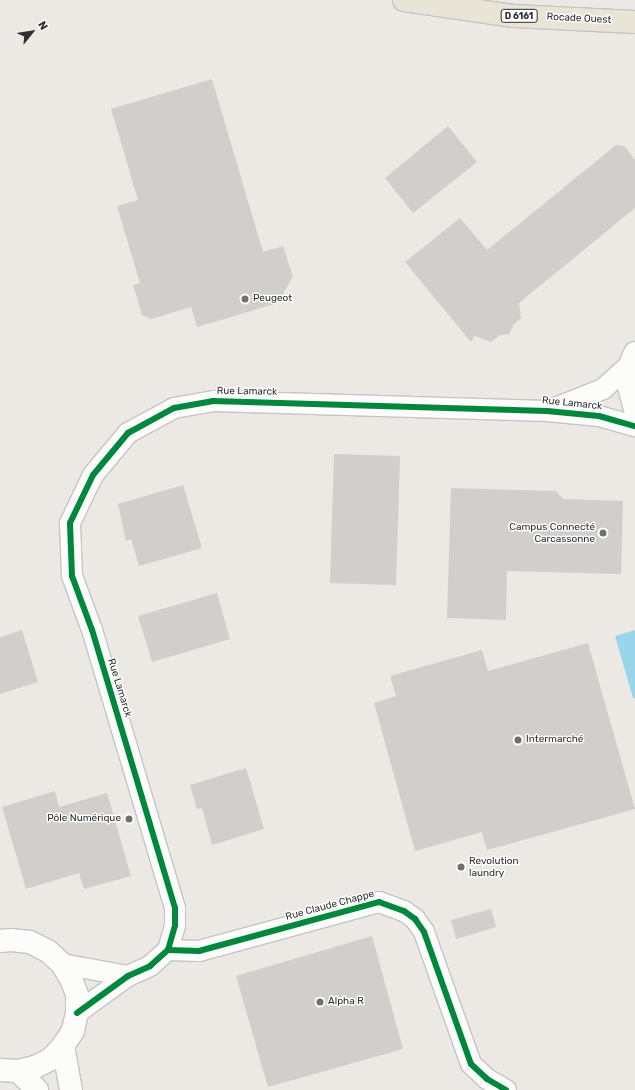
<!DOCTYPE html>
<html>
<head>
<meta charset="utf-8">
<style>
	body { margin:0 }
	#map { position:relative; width:635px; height:1090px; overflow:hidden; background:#ece8e4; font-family:Rubik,sans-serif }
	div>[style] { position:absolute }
	.water>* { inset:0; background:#99d6ec }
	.building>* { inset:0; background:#d1cecb }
	.roads { filter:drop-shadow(1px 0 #c5c4c5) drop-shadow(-1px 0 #c5c4c5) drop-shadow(0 1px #c5c4c5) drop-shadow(0 -1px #c5c4c5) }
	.minor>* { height:20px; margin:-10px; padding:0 10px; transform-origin:10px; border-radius:10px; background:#fcfcfb }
	.secondary>* { height:22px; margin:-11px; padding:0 11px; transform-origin:11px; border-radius:11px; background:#fcfcfb }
	.primary>* { height:22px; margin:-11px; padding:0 11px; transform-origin:11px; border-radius:11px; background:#e8e4d6 }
	.cycleway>* { height:6px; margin:-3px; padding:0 3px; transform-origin:3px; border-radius:3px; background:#00873e }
	.dots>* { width:11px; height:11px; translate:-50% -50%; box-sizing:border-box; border:2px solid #fff; border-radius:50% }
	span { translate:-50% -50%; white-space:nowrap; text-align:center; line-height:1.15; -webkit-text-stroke:3px #fff; paint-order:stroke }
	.shield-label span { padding:1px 3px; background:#fff; border:1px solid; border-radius:3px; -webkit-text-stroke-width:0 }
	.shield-label { font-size:9px; color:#2e2e2e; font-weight:700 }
	.street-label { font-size:10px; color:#2e2e2e }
	.poi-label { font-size:10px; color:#2e2e2e }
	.left { translate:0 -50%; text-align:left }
	.right { translate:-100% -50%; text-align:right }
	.north { position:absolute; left:12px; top:12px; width:40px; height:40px; -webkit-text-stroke:3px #fff; paint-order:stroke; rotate:60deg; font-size:11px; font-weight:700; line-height:16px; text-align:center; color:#2e2e2e }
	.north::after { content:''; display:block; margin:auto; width:14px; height:18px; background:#2e2e2e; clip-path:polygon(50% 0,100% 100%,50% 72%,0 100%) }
</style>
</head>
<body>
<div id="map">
	<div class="water">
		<i style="clip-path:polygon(635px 630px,635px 698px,633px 698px,615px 636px)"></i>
	</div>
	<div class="building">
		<i style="clip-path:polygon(212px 79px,263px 252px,283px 246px,293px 276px,278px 303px,197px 327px,191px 307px,151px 319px,142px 315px,133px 285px,140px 283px,117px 206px,138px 200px,111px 109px)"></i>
		<i style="clip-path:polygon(448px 126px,477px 162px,413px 213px,385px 178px)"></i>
		<i style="clip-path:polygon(616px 145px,624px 146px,635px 160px,635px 208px,519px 303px,521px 318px,514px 324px,509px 334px,500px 335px,491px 342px,475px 336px,471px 342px,405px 262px,460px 218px,487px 250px)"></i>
		<i style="clip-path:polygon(334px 454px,400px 456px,396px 585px,330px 583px)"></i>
		<i style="clip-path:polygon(183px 485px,202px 548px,139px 566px,131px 539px,126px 541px,118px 504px)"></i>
		<i style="clip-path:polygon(451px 488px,556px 491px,563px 499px,623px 501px,621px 574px,507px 571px,506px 620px,447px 618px)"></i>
		<i style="clip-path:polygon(217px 593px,230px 639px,152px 662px,138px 616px)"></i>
		<i style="clip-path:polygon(22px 630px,38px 682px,0 694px,0 637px)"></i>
		<i style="clip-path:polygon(588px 643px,635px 809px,487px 850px,482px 832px,415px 851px,374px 703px,396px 696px,390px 676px,482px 650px,488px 671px)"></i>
		<i style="clip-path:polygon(246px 768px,264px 829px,212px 845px,202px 808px,197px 809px,190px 785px)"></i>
		<i style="clip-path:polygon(55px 791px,59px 807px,107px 793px,131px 876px,84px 889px,79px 873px,26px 889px,2px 807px)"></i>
		<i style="clip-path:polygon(491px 909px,496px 927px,456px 939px,451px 920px)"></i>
		<i style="clip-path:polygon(372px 936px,403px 1049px,268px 1087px,236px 976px)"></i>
	</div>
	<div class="roads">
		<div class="minor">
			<i style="left:555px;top:408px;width:52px;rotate:-21.6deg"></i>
			<i style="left:603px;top:389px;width:36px;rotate:-42deg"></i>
			<i style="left:168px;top:950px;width:26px;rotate:-74deg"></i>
			<i style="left:175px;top:925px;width:17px;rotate:-90deg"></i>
			<i style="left:175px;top:908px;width:290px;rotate:-106.6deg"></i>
			<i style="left:92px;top:630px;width:58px;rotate:-110.3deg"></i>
			<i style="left:72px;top:576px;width:53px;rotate:-92.2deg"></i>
			<i style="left:70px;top:523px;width:53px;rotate:-64.4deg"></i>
			<i style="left:93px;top:475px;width:55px;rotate:-50.2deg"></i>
			<i style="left:128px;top:433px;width:52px;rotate:-28.5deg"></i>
			<i style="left:174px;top:408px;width:40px;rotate:-10deg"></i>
			<i style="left:213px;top:401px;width:334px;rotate:1.7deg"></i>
			<i style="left:547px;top:411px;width:52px;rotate:5.5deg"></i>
			<i style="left:599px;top:416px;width:37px;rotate:16deg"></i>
			<i style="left:62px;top:964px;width:67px;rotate:10.3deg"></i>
			<i style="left:77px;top:1013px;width:63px;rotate:-36deg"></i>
			<i style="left:128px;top:976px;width:24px;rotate:-24deg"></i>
			<i style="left:150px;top:966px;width:24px;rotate:-42deg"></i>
			<i style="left:168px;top:950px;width:31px;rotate:2deg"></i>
			<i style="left:199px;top:951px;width:187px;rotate:-15.2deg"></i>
			<i style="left:379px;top:902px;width:27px;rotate:20deg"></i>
			<i style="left:404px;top:911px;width:14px;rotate:36deg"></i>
			<i style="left:415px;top:919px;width:16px;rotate:55deg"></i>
			<i style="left:424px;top:932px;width:140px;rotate:70.4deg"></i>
			<i style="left:471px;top:1064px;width:22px;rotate:43deg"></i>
			<i style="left:487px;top:1079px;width:22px;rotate:30deg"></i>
		</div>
		<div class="secondary">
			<i style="left:635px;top:353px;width:13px;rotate:113deg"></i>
			<i style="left:630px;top:365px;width:18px;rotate:96deg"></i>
			<i style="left:628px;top:383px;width:27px;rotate:75deg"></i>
			<i style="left:0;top:941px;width:11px;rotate:-5deg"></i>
			<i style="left:11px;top:940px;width:19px;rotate:6deg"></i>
			<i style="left:30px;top:942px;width:20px;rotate:27deg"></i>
			<i style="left:48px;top:951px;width:19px;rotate:43deg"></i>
			<i style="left:62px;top:964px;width:17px;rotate:59deg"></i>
			<i style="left:71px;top:979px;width:17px;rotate:69deg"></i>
			<i style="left:77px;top:995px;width:18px;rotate:90deg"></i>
			<i style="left:77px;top:1013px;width:18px;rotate:103deg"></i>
			<i style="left:73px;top:1031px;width:18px;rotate:124deg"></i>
			<i style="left:63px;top:1046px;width:18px;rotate:133deg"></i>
			<i style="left:51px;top:1059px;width:18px;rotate:153deg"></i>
			<i style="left:35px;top:1067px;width:17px;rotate:167deg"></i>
			<i style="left:18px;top:1071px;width:18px;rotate:-177deg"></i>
			<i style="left:63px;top:1046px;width:45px;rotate:79.7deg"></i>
			<i style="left:18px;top:1071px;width:27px;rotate:45deg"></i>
		</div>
		<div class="primary">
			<i style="left:404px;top:0;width:111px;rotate:8.3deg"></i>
			<i style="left:514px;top:16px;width:121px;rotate:2.8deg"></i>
		</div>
	</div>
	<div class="cycleway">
		<i style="left:168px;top:950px;width:26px;rotate:-74deg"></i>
		<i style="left:175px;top:925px;width:17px;rotate:-90deg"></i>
		<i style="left:175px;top:908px;width:290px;rotate:-106.6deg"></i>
		<i style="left:92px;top:630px;width:58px;rotate:-110.3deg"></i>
		<i style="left:72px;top:576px;width:53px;rotate:-92.2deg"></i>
		<i style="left:70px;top:523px;width:53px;rotate:-64.4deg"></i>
		<i style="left:93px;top:475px;width:55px;rotate:-50.2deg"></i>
		<i style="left:128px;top:433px;width:52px;rotate:-28.5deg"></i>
		<i style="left:174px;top:408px;width:40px;rotate:-10deg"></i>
		<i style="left:213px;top:401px;width:334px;rotate:1.7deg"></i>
		<i style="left:547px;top:411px;width:52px;rotate:5.5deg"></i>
		<i style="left:599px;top:416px;width:37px;rotate:16deg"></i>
		<i style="left:77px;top:1013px;width:63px;rotate:-36deg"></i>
		<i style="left:128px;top:976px;width:24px;rotate:-24deg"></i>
		<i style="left:150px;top:966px;width:24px;rotate:-42deg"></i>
		<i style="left:168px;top:950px;width:31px;rotate:2deg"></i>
		<i style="left:199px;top:951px;width:187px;rotate:-15.2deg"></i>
		<i style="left:379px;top:902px;width:27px;rotate:20deg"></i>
		<i style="left:404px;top:911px;width:14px;rotate:36deg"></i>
		<i style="left:415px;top:919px;width:16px;rotate:55deg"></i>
		<i style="left:424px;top:932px;width:140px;rotate:70.4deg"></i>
		<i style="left:471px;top:1064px;width:22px;rotate:43deg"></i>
		<i style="left:487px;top:1079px;width:22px;rotate:30deg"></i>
	</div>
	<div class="dots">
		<i style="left:245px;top:299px;background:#706f6e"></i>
		<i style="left:603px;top:533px;background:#706f6e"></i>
		<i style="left:518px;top:740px;background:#706f6e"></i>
		<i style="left:129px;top:819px;background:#706f6e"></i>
		<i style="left:461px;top:867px;background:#706f6e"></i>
		<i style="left:320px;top:1002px;background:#706f6e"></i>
	</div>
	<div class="shield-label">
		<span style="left:519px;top:16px">D 6161</span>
	</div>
	<div class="street-label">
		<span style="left:579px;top:19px;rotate:3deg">Rocade Ouest</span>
		<span style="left:247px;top:392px;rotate:1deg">Rue Lamarck</span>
		<span style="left:572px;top:404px;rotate:6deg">Rue Lamarck</span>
		<span style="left:119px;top:688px;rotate:73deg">Rue Lamarck</span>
		<span style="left:330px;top:906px;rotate:-15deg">Rue Claude Chappe</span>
	</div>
	<div class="poi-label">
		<span class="left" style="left:253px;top:299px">Peugeot</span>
		<span class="right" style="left:595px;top:533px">Campus Connecté<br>Carcassonne</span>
		<span class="left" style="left:526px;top:740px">Intermarché</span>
		<span class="right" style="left:121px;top:819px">Pôle Numérique</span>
		<span class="left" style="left:469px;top:867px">Revolution<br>laundry</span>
		<span class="left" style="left:328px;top:1002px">Alpha R</span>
	</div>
	<div class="north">N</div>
</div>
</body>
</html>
